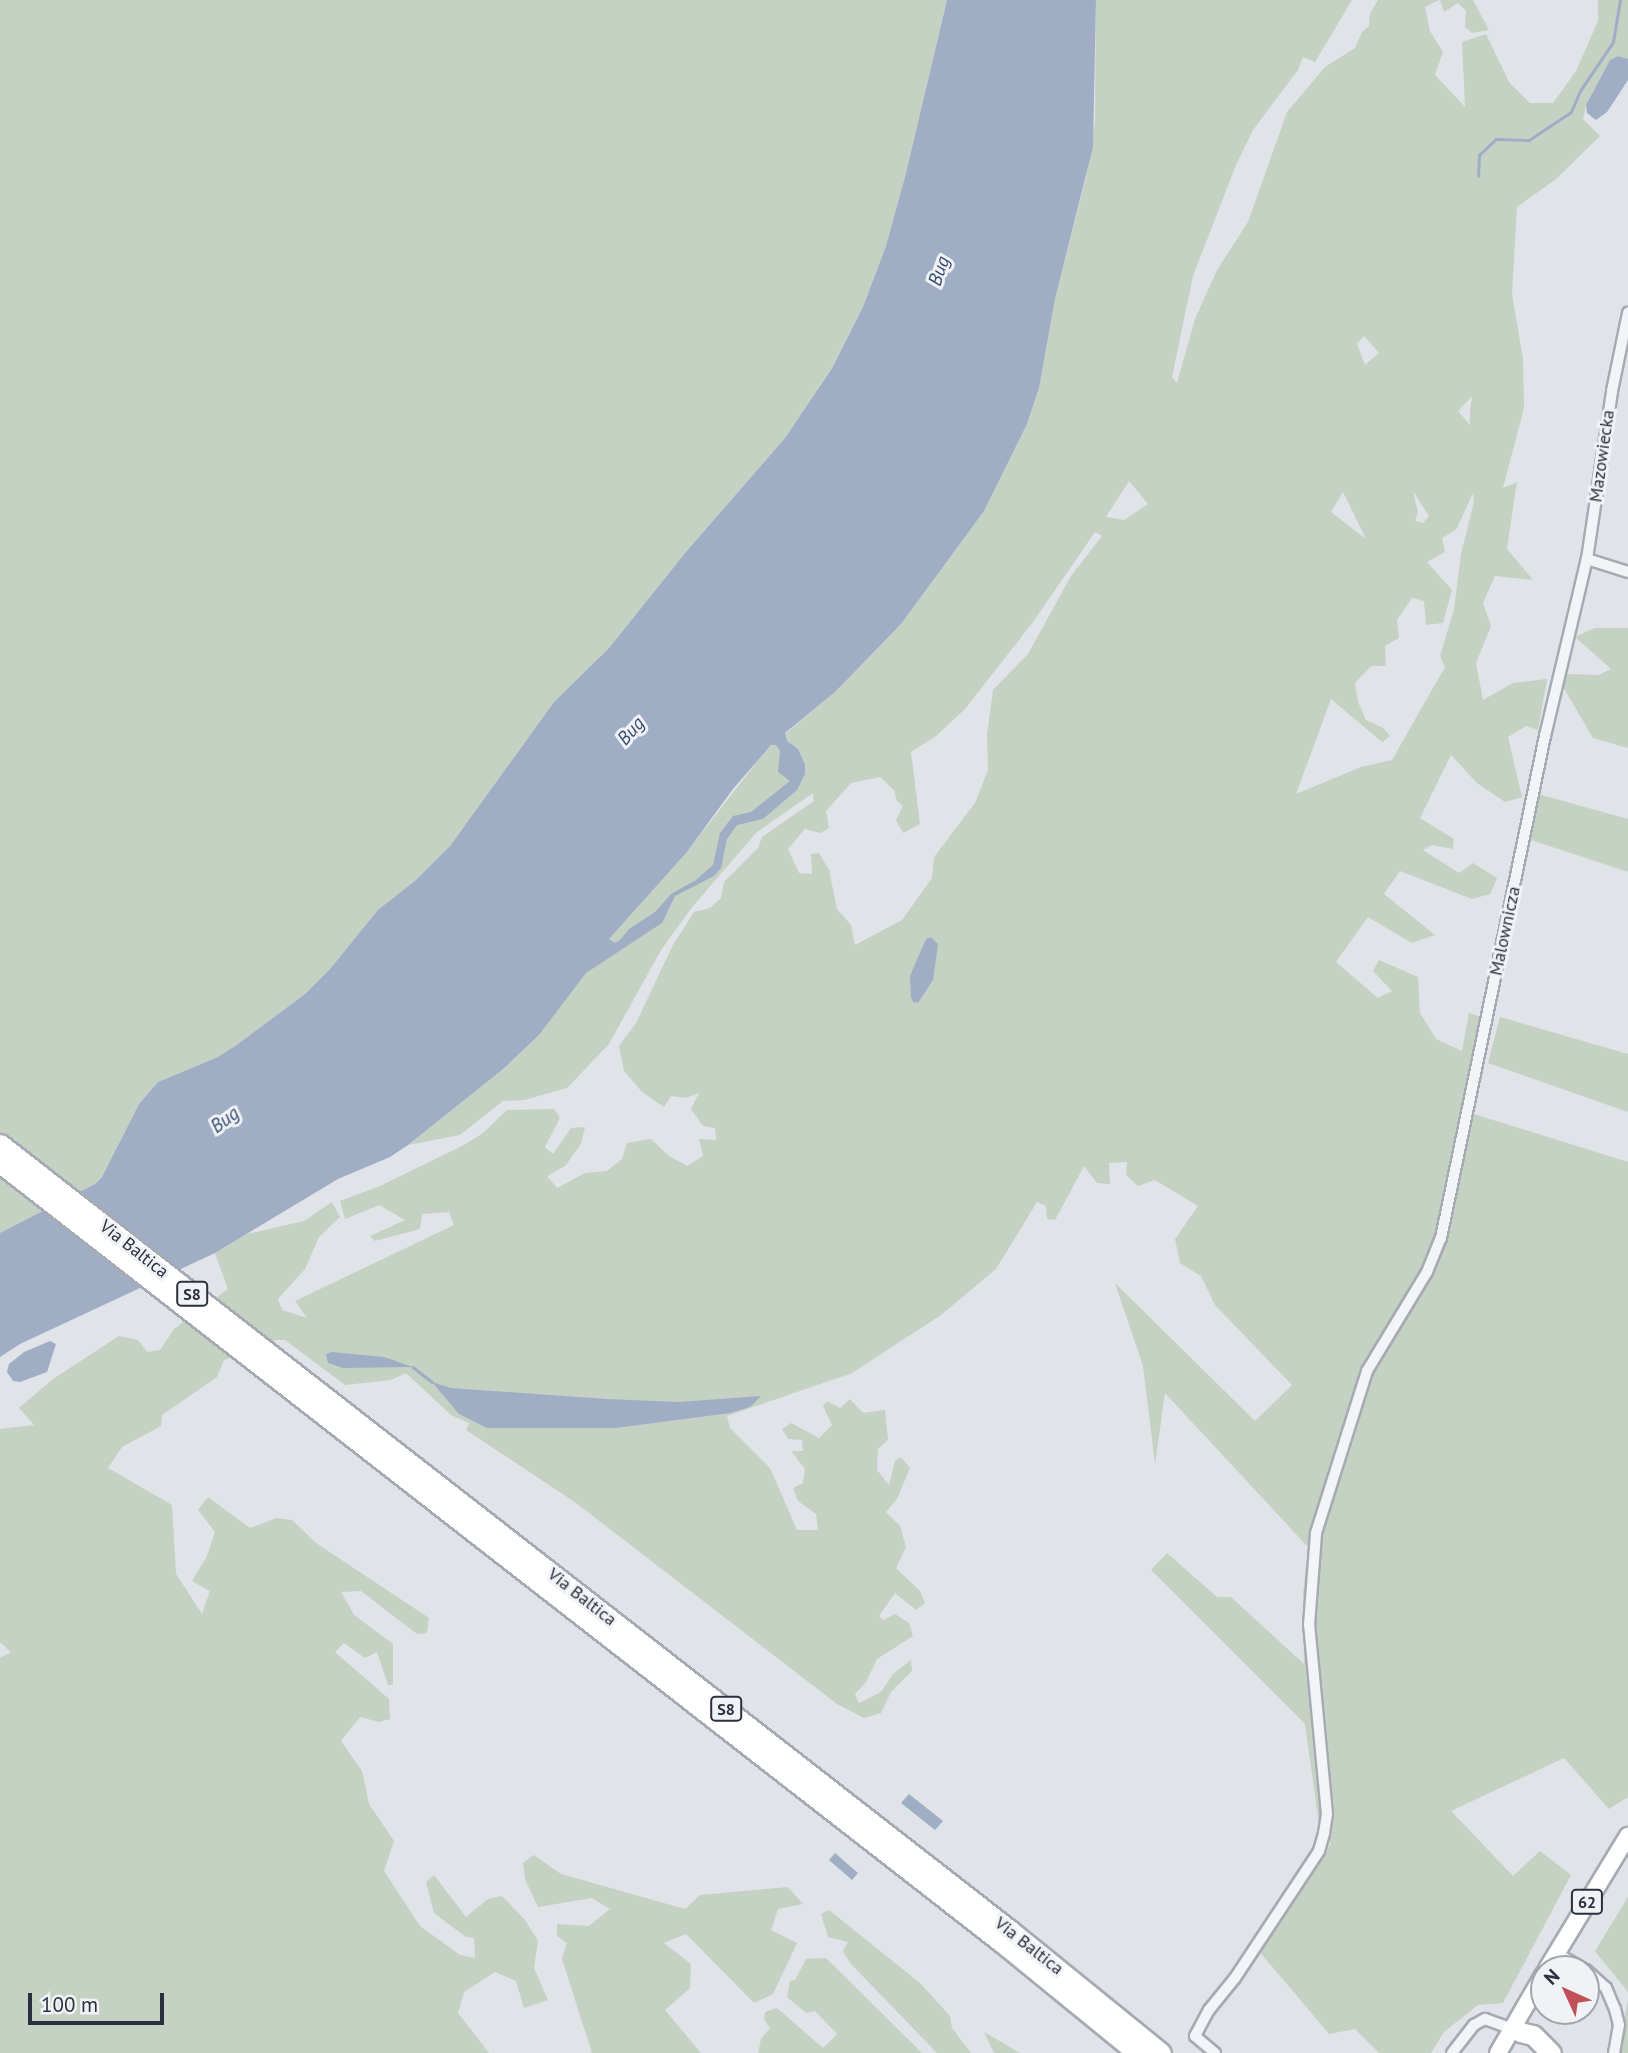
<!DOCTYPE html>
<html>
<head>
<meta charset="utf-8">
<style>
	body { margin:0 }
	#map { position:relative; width:1628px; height:2053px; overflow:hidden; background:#e0e3e8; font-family:"PT Sans",sans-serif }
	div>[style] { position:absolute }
	.green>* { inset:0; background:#c5d1c2 }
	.water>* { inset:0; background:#9faec5 }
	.stream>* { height:2.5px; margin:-1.25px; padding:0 1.25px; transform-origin:1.25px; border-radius:1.25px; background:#9faec5 }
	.roads { filter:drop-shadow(2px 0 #a6aab2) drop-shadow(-2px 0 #a6aab2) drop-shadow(0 2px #a6aab2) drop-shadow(0 -2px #a6aab2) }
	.minor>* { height:10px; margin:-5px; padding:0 5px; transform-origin:5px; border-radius:5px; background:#f3f4f7 }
	.primary>* { height:16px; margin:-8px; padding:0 8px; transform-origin:8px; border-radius:8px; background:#fff }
	.motorway>* { height:19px; margin:-9.5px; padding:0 9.5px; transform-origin:9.5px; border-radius:9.5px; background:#fff }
	span { translate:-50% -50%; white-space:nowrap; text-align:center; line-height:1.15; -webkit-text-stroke:6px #f0f2f6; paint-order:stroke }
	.shield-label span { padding:2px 5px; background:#f0f2f6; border:2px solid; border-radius:5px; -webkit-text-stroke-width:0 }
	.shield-label { font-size:16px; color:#2a303e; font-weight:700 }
	.street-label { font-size:18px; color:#2a303e }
	.water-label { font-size:19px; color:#384b6e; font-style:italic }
	.north { position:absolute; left:1530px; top:1955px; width:70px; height:70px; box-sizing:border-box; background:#f0f2f6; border:2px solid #a1a4ac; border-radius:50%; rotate:315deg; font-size:19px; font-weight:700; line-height:28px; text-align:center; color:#2a303e }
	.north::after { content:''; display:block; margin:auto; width:24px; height:32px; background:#c15158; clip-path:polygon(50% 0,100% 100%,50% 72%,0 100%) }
	.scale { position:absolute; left:28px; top:1993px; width:136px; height:32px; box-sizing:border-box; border:4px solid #2a303e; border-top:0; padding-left:9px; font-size:21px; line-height:24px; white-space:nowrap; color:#2a303e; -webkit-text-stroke:5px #f0f2f6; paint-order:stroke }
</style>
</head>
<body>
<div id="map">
	<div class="green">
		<i style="clip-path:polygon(0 0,947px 0,906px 173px,886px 246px,863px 307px,832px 367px,785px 438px,686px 552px,609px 648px,554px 702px,450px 846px,416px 880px,378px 911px,330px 969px,305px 994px,238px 1044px,218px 1057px,158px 1082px,139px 1104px,102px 1177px,95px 1184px,0 1233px)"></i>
		<i style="clip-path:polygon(evenodd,1096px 0,1352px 0,1315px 62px,1303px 57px,1298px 70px,1253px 130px,1236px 165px,1193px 276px,1172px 377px,1177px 383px,1195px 319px,1217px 270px,1248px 222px,1287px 112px,1325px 67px,1355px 48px,1362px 32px,1369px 26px,1370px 14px,1378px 0,1439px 0,1425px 7px,1430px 31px,1443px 52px,1435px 75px,1465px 107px,1462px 42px,1486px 34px,1509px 82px,1530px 103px,1553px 103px,1576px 71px,1598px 21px,1598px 0,1628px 0,1628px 59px,1618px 56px,1610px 60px,1586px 105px,1583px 119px,1600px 136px,1556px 179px,1517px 207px,1512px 294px,1523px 359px,1524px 408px,1503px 488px,1517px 482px,1507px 549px,1533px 580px,1495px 576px,1483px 603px,1491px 626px,1476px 663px,1483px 700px,1513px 683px,1547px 679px,1538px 730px,1526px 726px,1508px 737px,1522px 797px,1505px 802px,1477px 783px,1451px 755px,1420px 818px,1454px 839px,1453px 849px,1432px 845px,1423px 850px,1459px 873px,1473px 863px,1497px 878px,1490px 894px,1472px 899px,1400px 871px,1384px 894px,1435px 935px,1412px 943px,1368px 917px,1336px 962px,1378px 998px,1392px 991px,1373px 971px,1379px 960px,1418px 977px,1420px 1013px,1436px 1039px,1462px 1051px,1469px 1013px,1481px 1017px,1461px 1110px,1628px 1162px,1628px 1797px,1609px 1809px,1564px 1758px,1451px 1811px,1513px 1876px,1540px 1851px,1571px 1875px,1503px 2003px,1478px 2005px,1444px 2032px,1431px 2053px,1379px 2053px,1355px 2029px,1329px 2034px,1259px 1951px,1331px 1843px,1320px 1831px,1305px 1724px,1151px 1570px,1167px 1553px,1217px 1597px,1231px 1597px,1304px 1664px,1303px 1594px,1308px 1547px,1165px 1393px,1155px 1464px,1143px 1366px,1115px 1283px,1255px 1421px,1292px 1385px,1215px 1305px,1201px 1276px,1180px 1263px,1175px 1239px,1198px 1206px,1155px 1180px,1138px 1186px,1126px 1175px,1127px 1162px,1109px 1163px,1110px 1184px,1097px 1183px,1084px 1166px,1055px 1220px,1047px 1219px,1046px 1206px,1037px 1202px,996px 1269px,941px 1315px,852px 1373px,727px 1416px,730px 1428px,770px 1468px,797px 1530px,818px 1530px,816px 1514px,798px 1501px,793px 1488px,803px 1483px,805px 1469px,791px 1451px,803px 1451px,802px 1440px,788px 1439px,782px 1429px,791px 1423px,819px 1438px,832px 1425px,823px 1406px,827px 1401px,840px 1408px,850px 1399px,863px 1413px,885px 1410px,888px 1440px,878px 1449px,877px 1470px,889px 1485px,895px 1461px,901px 1457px,910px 1468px,897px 1499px,886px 1512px,900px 1526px,906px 1547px,896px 1568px,920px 1591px,925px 1603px,916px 1610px,895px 1593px,879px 1616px,883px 1620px,895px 1614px,909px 1623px,913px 1636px,877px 1659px,866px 1682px,855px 1694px,859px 1703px,881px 1692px,893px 1674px,911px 1660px,912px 1671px,891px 1692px,881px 1713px,864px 1718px,837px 1704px,576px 1503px,466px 1430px,469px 1423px,451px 1415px,406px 1373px,391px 1380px,345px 1385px,285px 1340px,276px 1340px,224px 1360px,217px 1377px,162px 1415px,161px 1426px,122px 1447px,108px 1468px,172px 1505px,176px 1574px,202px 1614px,210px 1591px,192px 1581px,207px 1556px,215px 1532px,198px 1510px,208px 1497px,250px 1528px,277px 1518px,292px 1520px,316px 1543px,429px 1618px,427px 1633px,417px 1634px,361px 1591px,341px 1592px,354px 1615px,393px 1644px,393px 1685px,388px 1685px,377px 1652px,365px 1658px,344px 1643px,335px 1652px,389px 1699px,390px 1719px,379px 1722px,360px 1717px,341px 1741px,362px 1771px,369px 1804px,394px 1841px,384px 1871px,420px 1926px,460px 1955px,475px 1958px,474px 1938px,466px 1937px,434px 1913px,426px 1882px,434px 1875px,466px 1917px,488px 1899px,502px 1896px,525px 1920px,538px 1941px,534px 1968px,548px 2000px,524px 2008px,516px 1981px,495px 1972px,464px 1992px,458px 2013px,489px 2053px,0 2053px,0 1658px,11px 1652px,0 1642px,0 1429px,34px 1425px,19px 1408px,53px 1379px,119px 1336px,138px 1340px,147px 1352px,160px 1350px,174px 1329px,228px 1289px,215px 1253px,247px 1234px,304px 1221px,332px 1202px,340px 1217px,319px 1237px,305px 1269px,278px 1299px,282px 1310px,307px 1318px,295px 1301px,454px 1225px,449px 1212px,422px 1214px,420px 1229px,375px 1241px,370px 1236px,405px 1220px,379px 1205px,345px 1219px,340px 1201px,380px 1186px,464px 1145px,483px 1133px,507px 1110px,554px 1109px,560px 1118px,545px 1147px,553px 1154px,571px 1128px,585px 1127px,581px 1144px,565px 1166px,547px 1176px,557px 1188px,585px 1173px,607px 1171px,622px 1159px,627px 1143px,651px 1139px,669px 1156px,687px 1166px,703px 1156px,699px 1139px,716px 1140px,715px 1128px,703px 1126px,691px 1109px,699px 1093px,686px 1098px,671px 1096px,664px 1107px,642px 1092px,624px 1071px,619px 1046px,636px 1023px,673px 945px,694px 912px,710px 908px,721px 898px,724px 882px,758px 848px,762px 837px,814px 801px,813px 793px,757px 832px,693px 906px,661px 950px,609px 1044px,567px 1088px,524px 1100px,503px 1101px,460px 1135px,408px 1145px,502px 1070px,539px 1035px,609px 939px,687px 852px,766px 750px,835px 692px,901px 624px,984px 511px,1027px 424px,1039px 388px,1055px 299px,1086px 178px,1095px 121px,1096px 0,1364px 336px,1379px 353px,1365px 365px,1357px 344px,1364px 336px,1096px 0,1472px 396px,1470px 411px,1470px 425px,1458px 411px,1472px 396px,1096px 0,1129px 481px,1148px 504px,1124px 520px,1106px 517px,1129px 481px,1096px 0,1413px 491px,1429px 516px,1423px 523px,1415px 521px,1418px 512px,1413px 491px,1096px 0,1343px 492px,1366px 539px,1331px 512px,1343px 492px,1096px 0,1473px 493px,1474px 502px,1461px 554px,1454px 609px,1440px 656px,1445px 667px,1392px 760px,1361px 767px,1296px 794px,1331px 699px,1382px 742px,1390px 736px,1383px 728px,1366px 720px,1358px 702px,1355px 683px,1371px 666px,1386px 666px,1385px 646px,1399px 638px,1397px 620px,1412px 598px,1424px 601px,1426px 625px,1443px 623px,1452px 590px,1427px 562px,1445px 552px,1442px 538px,1456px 530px,1473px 493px,1096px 0,1095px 532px,1102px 536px,1071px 576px,1028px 654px,993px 690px,987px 735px,988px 770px,975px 803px,934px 857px,932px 878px,902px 920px,855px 945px,851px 925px,837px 909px,829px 870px,819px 853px,811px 854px,812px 874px,799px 873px,788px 849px,805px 829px,820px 833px,829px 828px,826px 811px,851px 783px,880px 777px,894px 790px,897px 801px,903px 806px,896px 820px,903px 833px,920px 824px,911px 752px,936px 736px,965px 709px,1033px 622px,1095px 532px)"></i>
		<i style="clip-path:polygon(1440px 0,1473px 0,1489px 30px,1472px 33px,1465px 27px,1466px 11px,1458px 3px,1444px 12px)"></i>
		<i style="clip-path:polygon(1595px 628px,1628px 628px,1628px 748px,1593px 738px,1558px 678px,1568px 674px,1599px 675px,1611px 669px,1575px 637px)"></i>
		<i style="clip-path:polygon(1538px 794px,1628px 819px,1628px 872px,1531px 840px)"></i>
		<i style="clip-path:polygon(1500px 1017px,1628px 1054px,1628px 1112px,1488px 1063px)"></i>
		<i style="clip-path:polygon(534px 1855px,561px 1874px,685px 1909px,700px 1895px,788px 1887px,803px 1904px,778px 1909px,771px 1930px,797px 1943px,773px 1994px,754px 2003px,686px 1934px,664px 1943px,691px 1964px,690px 1988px,665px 2010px,701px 2053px,592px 2053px,562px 1959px,567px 1943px,557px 1936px,557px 1924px,589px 1926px,610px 1909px,592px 1898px,538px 1907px,525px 1879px,523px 1863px)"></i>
		<i style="clip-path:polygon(1628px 1897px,1628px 1992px,1595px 1951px)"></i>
		<i style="clip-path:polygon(829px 1910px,920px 1983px,950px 2016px,952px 2028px,971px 2053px,937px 2053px,850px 1963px,843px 1951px,848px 1942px,828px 1937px,821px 1914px)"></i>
		<i style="clip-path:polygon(826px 1958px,922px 2053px,758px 2053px,761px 2039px,770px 2028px,764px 2019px,765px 2012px,777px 2008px,823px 2048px,837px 2034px,815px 2011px,806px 2013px,787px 1997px,790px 1981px,795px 1980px,806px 1959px)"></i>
		<i style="clip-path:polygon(1628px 2000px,1628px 2053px,1617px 2053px)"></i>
		<i style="clip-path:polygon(984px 2032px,1020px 2053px,994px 2053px)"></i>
	</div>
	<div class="water">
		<i style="clip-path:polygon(evenodd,947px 0,1096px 0,1093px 147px,1055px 299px,1039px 388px,1027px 424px,984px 511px,901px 624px,835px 692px,785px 733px,787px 741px,798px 749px,805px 765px,805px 774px,797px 790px,763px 819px,737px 825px,727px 839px,721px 868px,714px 876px,675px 896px,662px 923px,586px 973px,539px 1035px,502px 1070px,408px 1145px,390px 1157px,338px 1179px,215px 1253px,20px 1344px,0 1357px,0 1233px,95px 1184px,102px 1177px,139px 1104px,158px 1082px,218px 1057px,238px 1044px,305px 994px,330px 969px,378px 910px,416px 880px,450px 846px,554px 702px,609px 648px,686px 552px,785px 438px,832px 368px,863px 307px,886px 246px,906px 173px,947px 0,771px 745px,776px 745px,780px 751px,778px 772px,790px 781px,751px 812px,733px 816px,720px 833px,713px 865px,696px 880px,671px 894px,655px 912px,629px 929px,620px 940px,615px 943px,609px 939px,687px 852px,733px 789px,771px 745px)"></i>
		<i style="clip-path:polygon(1618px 56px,1628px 59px,1628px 80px,1607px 112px,1596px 120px,1587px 113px,1586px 105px,1610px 60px)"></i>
		<i style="clip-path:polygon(931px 937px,938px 944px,933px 980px,918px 1003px,913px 1002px,911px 997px,910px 976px,926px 939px)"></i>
		<i style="clip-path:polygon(50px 1341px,56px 1344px,47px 1372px,20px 1382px,13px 1381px,7px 1372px,9px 1364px,24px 1352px)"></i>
		<i style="clip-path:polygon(332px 1352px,384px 1357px,413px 1367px,343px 1368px,328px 1363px,326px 1354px)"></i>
		<i style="clip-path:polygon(432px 1382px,451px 1388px,607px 1399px,679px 1402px,761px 1396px,750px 1407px,730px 1413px,616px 1428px,487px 1428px,459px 1414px)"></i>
		<i style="clip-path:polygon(909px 1794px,943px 1821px,935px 1830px,901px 1803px)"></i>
		<i style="clip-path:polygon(835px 1853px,858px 1873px,852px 1880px,829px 1860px)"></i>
	</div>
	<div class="stream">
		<i style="left:1478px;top:176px;width:21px;rotate:-87deg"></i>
		<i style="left:1479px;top:155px;width:23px;rotate:-43deg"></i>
		<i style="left:1496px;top:139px;width:33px;rotate:2deg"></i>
		<i style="left:1529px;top:140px;width:50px;rotate:-33.7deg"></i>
		<i style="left:1571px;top:112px;width:23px;rotate:-67deg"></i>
		<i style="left:1580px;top:91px;width:59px;rotate:-56deg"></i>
		<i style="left:1613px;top:42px;width:43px;rotate:-80.5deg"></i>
		<i style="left:413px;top:1367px;width:24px;rotate:38deg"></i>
	</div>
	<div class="roads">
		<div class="minor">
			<i style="left:1587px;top:559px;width:43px;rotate:17.6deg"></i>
			<i style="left:1556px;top:1953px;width:32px;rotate:30deg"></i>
			<i style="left:1586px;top:1970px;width:27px;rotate:42deg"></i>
			<i style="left:1606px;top:1988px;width:23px;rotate:67deg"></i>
			<i style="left:1615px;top:2009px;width:16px;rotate:76deg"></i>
			<i style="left:1619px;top:2025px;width:28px;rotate:100deg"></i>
			<i style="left:1215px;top:2053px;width:26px;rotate:-140deg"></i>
			<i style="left:1195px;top:2036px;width:30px;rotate:-62deg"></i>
			<i style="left:1209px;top:2010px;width:41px;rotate:-50.9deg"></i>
			<i style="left:1235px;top:1978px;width:152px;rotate:-56.5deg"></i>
			<i style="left:1319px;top:1851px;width:19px;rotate:-74deg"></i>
			<i style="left:1324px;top:1833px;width:19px;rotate:-81deg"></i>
			<i style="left:1327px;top:1814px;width:190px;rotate:-95.4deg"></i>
			<i style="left:1309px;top:1625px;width:92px;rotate:-85.6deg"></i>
			<i style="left:1316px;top:1533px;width:170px;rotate:-72.5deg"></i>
			<i style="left:1367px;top:1371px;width:116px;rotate:-58.8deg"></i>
			<i style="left:1427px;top:1272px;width:37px;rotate:-68deg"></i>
			<i style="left:1441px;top:1238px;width:513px;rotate:-78.3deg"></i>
			<i style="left:1545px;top:736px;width:182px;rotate:-76.7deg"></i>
			<i style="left:1587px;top:559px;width:170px;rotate:-81.5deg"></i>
			<i style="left:1612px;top:391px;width:80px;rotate:-78.4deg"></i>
			<i style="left:1452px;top:2053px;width:36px;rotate:-52deg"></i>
			<i style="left:1474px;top:2025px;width:13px;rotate:-29deg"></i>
			<i style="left:1485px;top:2019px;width:33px;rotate:20deg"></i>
		</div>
		<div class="primary">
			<i style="left:1547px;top:1969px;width:156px;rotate:-58.7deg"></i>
			<i style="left:1498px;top:2053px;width:91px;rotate:-59.8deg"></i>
		</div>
		<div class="motorway">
			<i style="left:0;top:1144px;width:1281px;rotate:37.9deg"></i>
			<i style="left:1011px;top:1931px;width:193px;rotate:39.1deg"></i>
			<i style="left:0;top:1163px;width:1268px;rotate:37.89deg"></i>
			<i style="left:1001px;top:1942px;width:176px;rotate:39.2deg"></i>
			<i style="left:1520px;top:2032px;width:13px;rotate:13deg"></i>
			<i style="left:1533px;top:2035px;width:25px;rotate:45deg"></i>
		</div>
	</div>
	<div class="shield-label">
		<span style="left:192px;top:1294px">S8</span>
		<span style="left:726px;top:1709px">S8</span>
		<span style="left:1587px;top:1902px">62</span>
	</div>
	<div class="street-label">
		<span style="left:1602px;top:456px;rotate:-82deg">Mazowiecka</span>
		<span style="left:1505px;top:931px;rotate:-78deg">Malownicza</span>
		<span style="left:134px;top:1249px;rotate:38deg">Via Baltica</span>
		<span style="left:582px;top:1597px;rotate:38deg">Via Baltica</span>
		<span style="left:1029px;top:1946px;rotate:38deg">Via Baltica</span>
	</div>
	<div class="water-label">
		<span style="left:939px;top:271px;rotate:-71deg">Bug</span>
		<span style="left:631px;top:731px;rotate:-48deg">Bug</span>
		<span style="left:225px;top:1120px;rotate:-37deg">Bug</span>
	</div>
	<div class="north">N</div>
	<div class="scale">100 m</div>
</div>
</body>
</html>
